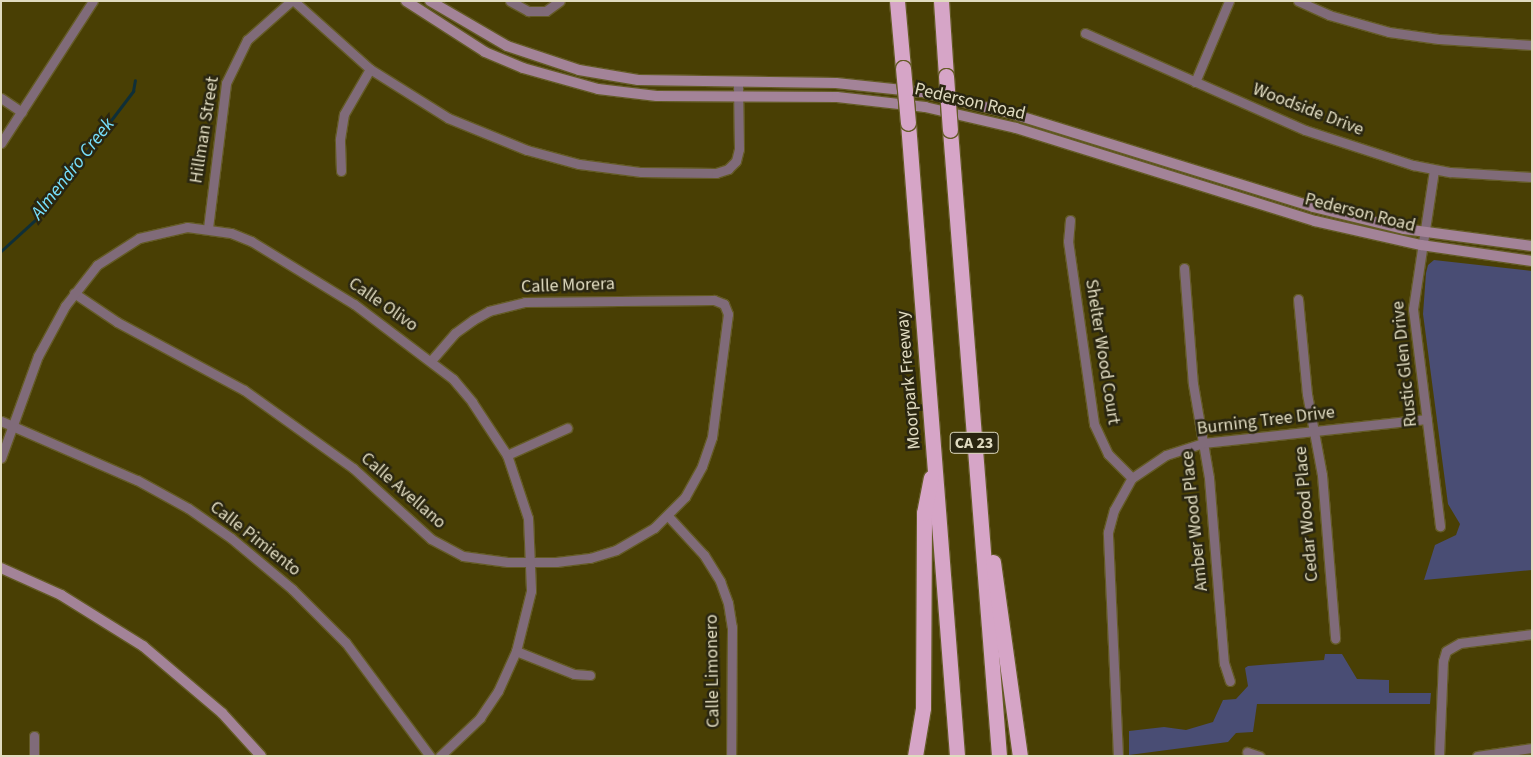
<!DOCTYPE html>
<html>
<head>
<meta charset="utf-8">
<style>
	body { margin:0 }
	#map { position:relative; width:1533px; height:757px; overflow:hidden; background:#493f04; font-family:"Source Sans 3",sans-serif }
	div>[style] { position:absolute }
	.green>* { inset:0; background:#494d74 }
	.stream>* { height:3px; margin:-1.5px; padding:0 1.5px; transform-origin:1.5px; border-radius:1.5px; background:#0f2f38 }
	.roads { filter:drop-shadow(1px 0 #645b26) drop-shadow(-1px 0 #645b26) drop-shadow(0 1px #645b26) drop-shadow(0 -1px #645b26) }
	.street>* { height:9px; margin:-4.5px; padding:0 4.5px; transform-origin:4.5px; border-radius:4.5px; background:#806b79 }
	.secondary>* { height:10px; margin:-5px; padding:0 5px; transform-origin:5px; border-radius:5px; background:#a38398 }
	.highway>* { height:15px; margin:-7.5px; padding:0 7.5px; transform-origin:7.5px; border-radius:7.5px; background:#d6a5c7 }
	.bridges { filter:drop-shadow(1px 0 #645b26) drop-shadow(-1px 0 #645b26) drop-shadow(0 1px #645b26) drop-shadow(0 -1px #645b26) }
	.highway-bridge>* { height:15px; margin:-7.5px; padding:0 7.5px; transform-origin:7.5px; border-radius:7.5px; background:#d6a5c7 }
	span { translate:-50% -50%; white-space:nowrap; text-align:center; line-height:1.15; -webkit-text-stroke:5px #2a2610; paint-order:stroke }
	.shield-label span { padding:1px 4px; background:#2a2610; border:1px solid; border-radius:4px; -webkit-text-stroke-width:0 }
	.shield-label { font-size:16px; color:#e0dbc0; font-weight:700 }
	.street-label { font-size:18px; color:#e0dbc0 }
	.water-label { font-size:19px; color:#77e0fd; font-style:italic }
	.frame { position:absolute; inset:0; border:2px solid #e0dbc0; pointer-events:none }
</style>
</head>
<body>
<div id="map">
	<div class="green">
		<i style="clip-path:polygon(1434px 260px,1532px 271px,1532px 570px,1424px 580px,1435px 545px,1456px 535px,1460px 524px,1448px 504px,1423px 314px,1426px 273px,1428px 265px)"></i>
		<i style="clip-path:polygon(1325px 654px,1342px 654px,1357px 679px,1389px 680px,1389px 693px,1431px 693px,1430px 704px,1257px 704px,1253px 732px,1236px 733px,1228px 742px,1129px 755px,1129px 731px,1164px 727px,1186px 730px,1213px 722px,1223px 700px,1236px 699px,1248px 686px,1245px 668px,1248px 666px,1324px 660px)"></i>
	</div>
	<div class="stream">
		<i style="left:1px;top:251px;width:47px;rotate:-42.4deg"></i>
		<i style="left:36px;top:219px;width:161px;rotate:-52.8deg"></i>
		<i style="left:133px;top:91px;width:11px;rotate:-80deg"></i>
	</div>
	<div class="roads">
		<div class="street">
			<i style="left:294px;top:1px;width:102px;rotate:41.8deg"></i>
			<i style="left:370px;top:69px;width:92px;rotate:32.1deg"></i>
			<i style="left:448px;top:118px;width:85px;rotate:22.1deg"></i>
			<i style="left:527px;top:150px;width:54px;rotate:15.1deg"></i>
			<i style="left:579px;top:164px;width:63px;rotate:7.4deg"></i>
			<i style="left:641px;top:172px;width:75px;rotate:0.8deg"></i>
			<i style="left:716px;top:173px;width:13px;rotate:-18deg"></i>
			<i style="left:728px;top:169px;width:11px;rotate:-45deg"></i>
			<i style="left:736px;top:161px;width:12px;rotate:-76deg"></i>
			<i style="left:739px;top:149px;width:67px;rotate:-90.9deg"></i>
			<i style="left:510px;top:1px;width:21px;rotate:29deg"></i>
			<i style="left:528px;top:11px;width:18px"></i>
			<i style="left:546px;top:11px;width:17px;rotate:-36deg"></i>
			<i style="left:1298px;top:1px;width:34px;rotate:24deg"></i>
			<i style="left:1329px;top:15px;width:62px;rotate:15.8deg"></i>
			<i style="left:1389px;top:32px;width:50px;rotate:8deg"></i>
			<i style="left:1439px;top:39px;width:93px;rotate:3.7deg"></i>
			<i style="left:1085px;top:33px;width:240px;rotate:23.8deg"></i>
			<i style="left:1305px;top:130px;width:114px;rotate:18deg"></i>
			<i style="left:1413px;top:165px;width:38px;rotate:11deg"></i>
			<i style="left:1450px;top:172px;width:82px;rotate:3.5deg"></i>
			<i style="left:1195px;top:82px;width:88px;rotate:-67.2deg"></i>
			<i style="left:1px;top:98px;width:25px;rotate:34deg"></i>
			<i style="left:1px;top:143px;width:169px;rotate:-57.1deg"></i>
			<i style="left:1434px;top:170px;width:141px;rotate:98.6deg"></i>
			<i style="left:1413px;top:309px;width:219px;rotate:82.9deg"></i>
			<i style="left:341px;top:171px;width:32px;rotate:-92deg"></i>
			<i style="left:340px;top:139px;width:25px;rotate:-81deg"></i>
			<i style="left:344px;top:114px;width:52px;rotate:-60deg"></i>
			<i style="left:1070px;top:220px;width:21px;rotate:95deg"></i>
			<i style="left:1068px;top:241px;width:185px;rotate:81.9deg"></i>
			<i style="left:1094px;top:424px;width:33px;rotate:65deg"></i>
			<i style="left:1108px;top:454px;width:34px;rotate:45deg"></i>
			<i style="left:208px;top:228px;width:146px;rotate:-82.9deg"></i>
			<i style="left:226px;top:83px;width:48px;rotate:-64deg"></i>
			<i style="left:247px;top:40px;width:59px;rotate:-41.6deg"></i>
			<i style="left:1184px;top:268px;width:116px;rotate:85.6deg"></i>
			<i style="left:1193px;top:384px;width:95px;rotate:80.3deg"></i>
			<i style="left:1209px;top:478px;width:186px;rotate:85.4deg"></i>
			<i style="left:1224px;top:663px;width:19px;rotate:72deg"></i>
			<i style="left:74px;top:293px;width:52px;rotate:34deg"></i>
			<i style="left:117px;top:322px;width:144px;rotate:28.2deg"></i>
			<i style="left:244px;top:390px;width:134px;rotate:35.6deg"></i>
			<i style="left:353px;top:468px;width:105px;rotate:42.3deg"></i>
			<i style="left:431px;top:539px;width:36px;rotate:28deg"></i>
			<i style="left:463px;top:556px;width:45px;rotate:7.6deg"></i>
			<i style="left:508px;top:562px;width:48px"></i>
			<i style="left:556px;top:562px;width:34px;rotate:-7deg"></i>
			<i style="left:590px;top:558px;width:27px;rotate:-17deg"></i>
			<i style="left:616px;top:550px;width:44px;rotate:-30.1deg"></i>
			<i style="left:654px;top:528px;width:44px;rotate:-45deg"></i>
			<i style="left:685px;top:497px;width:35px;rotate:-61deg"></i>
			<i style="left:702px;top:466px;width:31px;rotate:-71deg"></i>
			<i style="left:712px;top:437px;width:124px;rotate:-82.6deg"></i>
			<i style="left:728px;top:314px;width:11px;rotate:-112deg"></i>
			<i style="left:724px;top:304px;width:11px;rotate:-158deg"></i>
			<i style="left:714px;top:300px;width:189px;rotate:179.4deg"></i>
			<i style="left:525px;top:302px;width:37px;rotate:166deg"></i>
			<i style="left:489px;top:311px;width:18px;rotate:151deg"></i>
			<i style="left:473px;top:320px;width:22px;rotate:144deg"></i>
			<i style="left:455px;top:333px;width:37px;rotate:131deg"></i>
			<i style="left:1298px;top:299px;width:95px;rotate:84.6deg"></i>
			<i style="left:1307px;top:394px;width:82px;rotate:79.5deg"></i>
			<i style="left:1322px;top:475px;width:164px;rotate:85.4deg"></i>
			<i style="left:1px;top:421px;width:148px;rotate:23.5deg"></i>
			<i style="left:137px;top:480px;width:58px;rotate:28.8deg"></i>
			<i style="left:188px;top:508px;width:52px;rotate:34.9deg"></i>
			<i style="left:231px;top:538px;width:80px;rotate:39.9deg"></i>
			<i style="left:292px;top:589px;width:76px;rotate:45deg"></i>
			<i style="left:346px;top:643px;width:141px;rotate:53.4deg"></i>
			<i style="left:507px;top:455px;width:66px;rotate:-24.2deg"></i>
			<i style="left:1px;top:458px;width:109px;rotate:-70.1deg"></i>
			<i style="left:38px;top:356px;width:57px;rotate:-61.6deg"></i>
			<i style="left:65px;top:306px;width:52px;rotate:-52deg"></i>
			<i style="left:97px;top:265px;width:50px;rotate:-32.7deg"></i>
			<i style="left:139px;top:238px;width:49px;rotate:-12.9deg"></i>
			<i style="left:187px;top:227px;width:44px;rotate:7.8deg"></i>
			<i style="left:231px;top:233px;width:22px;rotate:22deg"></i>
			<i style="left:251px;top:241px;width:121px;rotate:31.5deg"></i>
			<i style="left:354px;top:304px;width:124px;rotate:37.1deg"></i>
			<i style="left:453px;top:379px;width:30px;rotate:50deg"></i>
			<i style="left:472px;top:402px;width:64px;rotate:56.6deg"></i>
			<i style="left:507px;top:455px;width:66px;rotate:71.6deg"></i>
			<i style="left:528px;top:518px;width:73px;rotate:87.6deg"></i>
			<i style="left:531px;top:591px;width:62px;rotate:104deg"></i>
			<i style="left:516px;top:651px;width:44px;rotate:114.2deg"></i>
			<i style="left:498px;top:691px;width:32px;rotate:124deg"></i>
			<i style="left:480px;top:718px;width:55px;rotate:136.5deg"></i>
			<i style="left:668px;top:516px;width:53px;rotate:47.3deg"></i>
			<i style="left:704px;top:555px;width:31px;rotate:58deg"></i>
			<i style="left:720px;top:581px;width:23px;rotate:70deg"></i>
			<i style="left:728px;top:603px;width:24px;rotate:81deg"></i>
			<i style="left:732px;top:627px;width:129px;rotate:90.4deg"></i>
			<i style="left:516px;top:651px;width:62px;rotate:21.6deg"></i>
			<i style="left:574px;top:674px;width:16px;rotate:4deg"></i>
			<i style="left:34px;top:736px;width:20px;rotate:90deg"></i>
			<i style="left:1247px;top:752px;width:13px;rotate:18deg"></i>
			<i style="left:1118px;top:756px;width:224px;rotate:-92.6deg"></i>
			<i style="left:1108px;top:532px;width:23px;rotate:-75deg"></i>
			<i style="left:1114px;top:510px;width:37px;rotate:-61deg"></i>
			<i style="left:1132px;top:478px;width:41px;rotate:-34.1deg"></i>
			<i style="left:1166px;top:455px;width:39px;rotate:-18deg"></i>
			<i style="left:1203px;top:443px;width:225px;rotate:-6.1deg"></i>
			<i style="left:1439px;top:756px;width:95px;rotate:-87.6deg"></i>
			<i style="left:1443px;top:661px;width:10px;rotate:-73deg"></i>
			<i style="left:1446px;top:651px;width:16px;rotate:-30deg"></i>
			<i style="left:1460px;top:643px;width:73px;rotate:-7.1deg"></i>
			<i style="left:1477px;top:756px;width:56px;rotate:-8.3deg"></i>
		</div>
		<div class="secondary">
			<i style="left:406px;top:1px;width:94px;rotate:32.8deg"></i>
			<i style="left:485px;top:52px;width:41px;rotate:22.8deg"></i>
			<i style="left:523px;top:68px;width:78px;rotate:15.6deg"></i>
			<i style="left:598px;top:89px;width:59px;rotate:6.8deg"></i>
			<i style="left:657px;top:96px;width:180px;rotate:0.3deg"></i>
			<i style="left:837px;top:97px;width:89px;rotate:6.5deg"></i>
			<i style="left:925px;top:107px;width:93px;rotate:13deg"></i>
			<i style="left:1016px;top:128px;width:313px;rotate:17.3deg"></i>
			<i style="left:1315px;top:221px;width:109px;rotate:12.8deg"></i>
			<i style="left:1421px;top:245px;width:112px;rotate:8.2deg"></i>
			<i style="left:430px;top:1px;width:89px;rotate:30.3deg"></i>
			<i style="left:507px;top:46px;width:76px;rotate:18.4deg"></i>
			<i style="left:579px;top:70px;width:60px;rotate:9.6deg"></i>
			<i style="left:638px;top:80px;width:198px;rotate:0.9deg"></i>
			<i style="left:836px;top:83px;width:86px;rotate:6deg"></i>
			<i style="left:922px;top:92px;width:90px;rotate:13.4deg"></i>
			<i style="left:1010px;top:113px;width:317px;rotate:17.2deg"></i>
			<i style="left:1313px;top:207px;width:94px;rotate:13.6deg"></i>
			<i style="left:1404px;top:229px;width:129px;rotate:7.6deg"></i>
			<i style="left:1px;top:568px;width:66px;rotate:24.2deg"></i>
			<i style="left:61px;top:595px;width:97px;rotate:31.9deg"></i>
			<i style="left:143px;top:646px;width:104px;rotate:40.3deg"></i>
			<i style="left:222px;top:713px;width:58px;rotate:47.8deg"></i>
		</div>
		<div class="highway">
			<i style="left:897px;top:1px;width:67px;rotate:84.9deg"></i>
			<i style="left:941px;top:1px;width:75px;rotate:86.2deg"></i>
			<i style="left:908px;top:123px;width:635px;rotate:85.57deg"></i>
			<i style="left:950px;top:130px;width:628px;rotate:85.52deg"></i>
			<i style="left:993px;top:562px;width:196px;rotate:82.1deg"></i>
			<i style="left:915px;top:756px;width:49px;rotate:-80.5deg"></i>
			<i style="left:923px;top:708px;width:195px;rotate:-89.7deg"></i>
			<i style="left:924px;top:513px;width:36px;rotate:-79deg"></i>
		</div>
	</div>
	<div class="bridges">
		<div class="highway-bridge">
			<i style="left:903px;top:68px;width:55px;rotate:84.8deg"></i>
			<i style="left:946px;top:76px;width:54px;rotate:85.8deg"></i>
		</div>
	</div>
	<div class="shield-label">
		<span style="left:974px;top:443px">CA 23</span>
	</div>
	<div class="street-label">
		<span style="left:970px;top:102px;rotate:13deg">Pederson Road</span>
		<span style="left:1308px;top:110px;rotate:21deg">Woodside Drive</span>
		<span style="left:205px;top:130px;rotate:-81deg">Hillman Street</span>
		<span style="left:1360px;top:213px;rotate:14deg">Pederson Road</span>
		<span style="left:568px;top:286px;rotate:-2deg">Calle Morera</span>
		<span style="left:383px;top:305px;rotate:35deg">Calle Olivo</span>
		<span style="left:1102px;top:352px;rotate:81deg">Shelter Wood Court</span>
		<span style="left:1405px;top:364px;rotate:-96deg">Rustic Glen Drive</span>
		<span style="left:909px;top:380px;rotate:-95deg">Moorpark Freeway</span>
		<span style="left:1266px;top:421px;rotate:-7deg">Burning Tree Drive</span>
		<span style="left:403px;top:491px;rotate:41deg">Calle Avellano</span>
		<span style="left:1307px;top:514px;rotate:-95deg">Cedar Wood Place</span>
		<span style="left:1195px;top:521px;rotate:-96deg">Amber Wood Place</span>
		<span style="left:255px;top:539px;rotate:38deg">Calle Pimiento</span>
		<span style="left:713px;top:671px;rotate:-91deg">Calle Limonero</span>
	</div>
	<div class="water-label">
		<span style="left:73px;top:169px;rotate:-52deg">Almendro Creek</span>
	</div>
	<div class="frame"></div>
</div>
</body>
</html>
